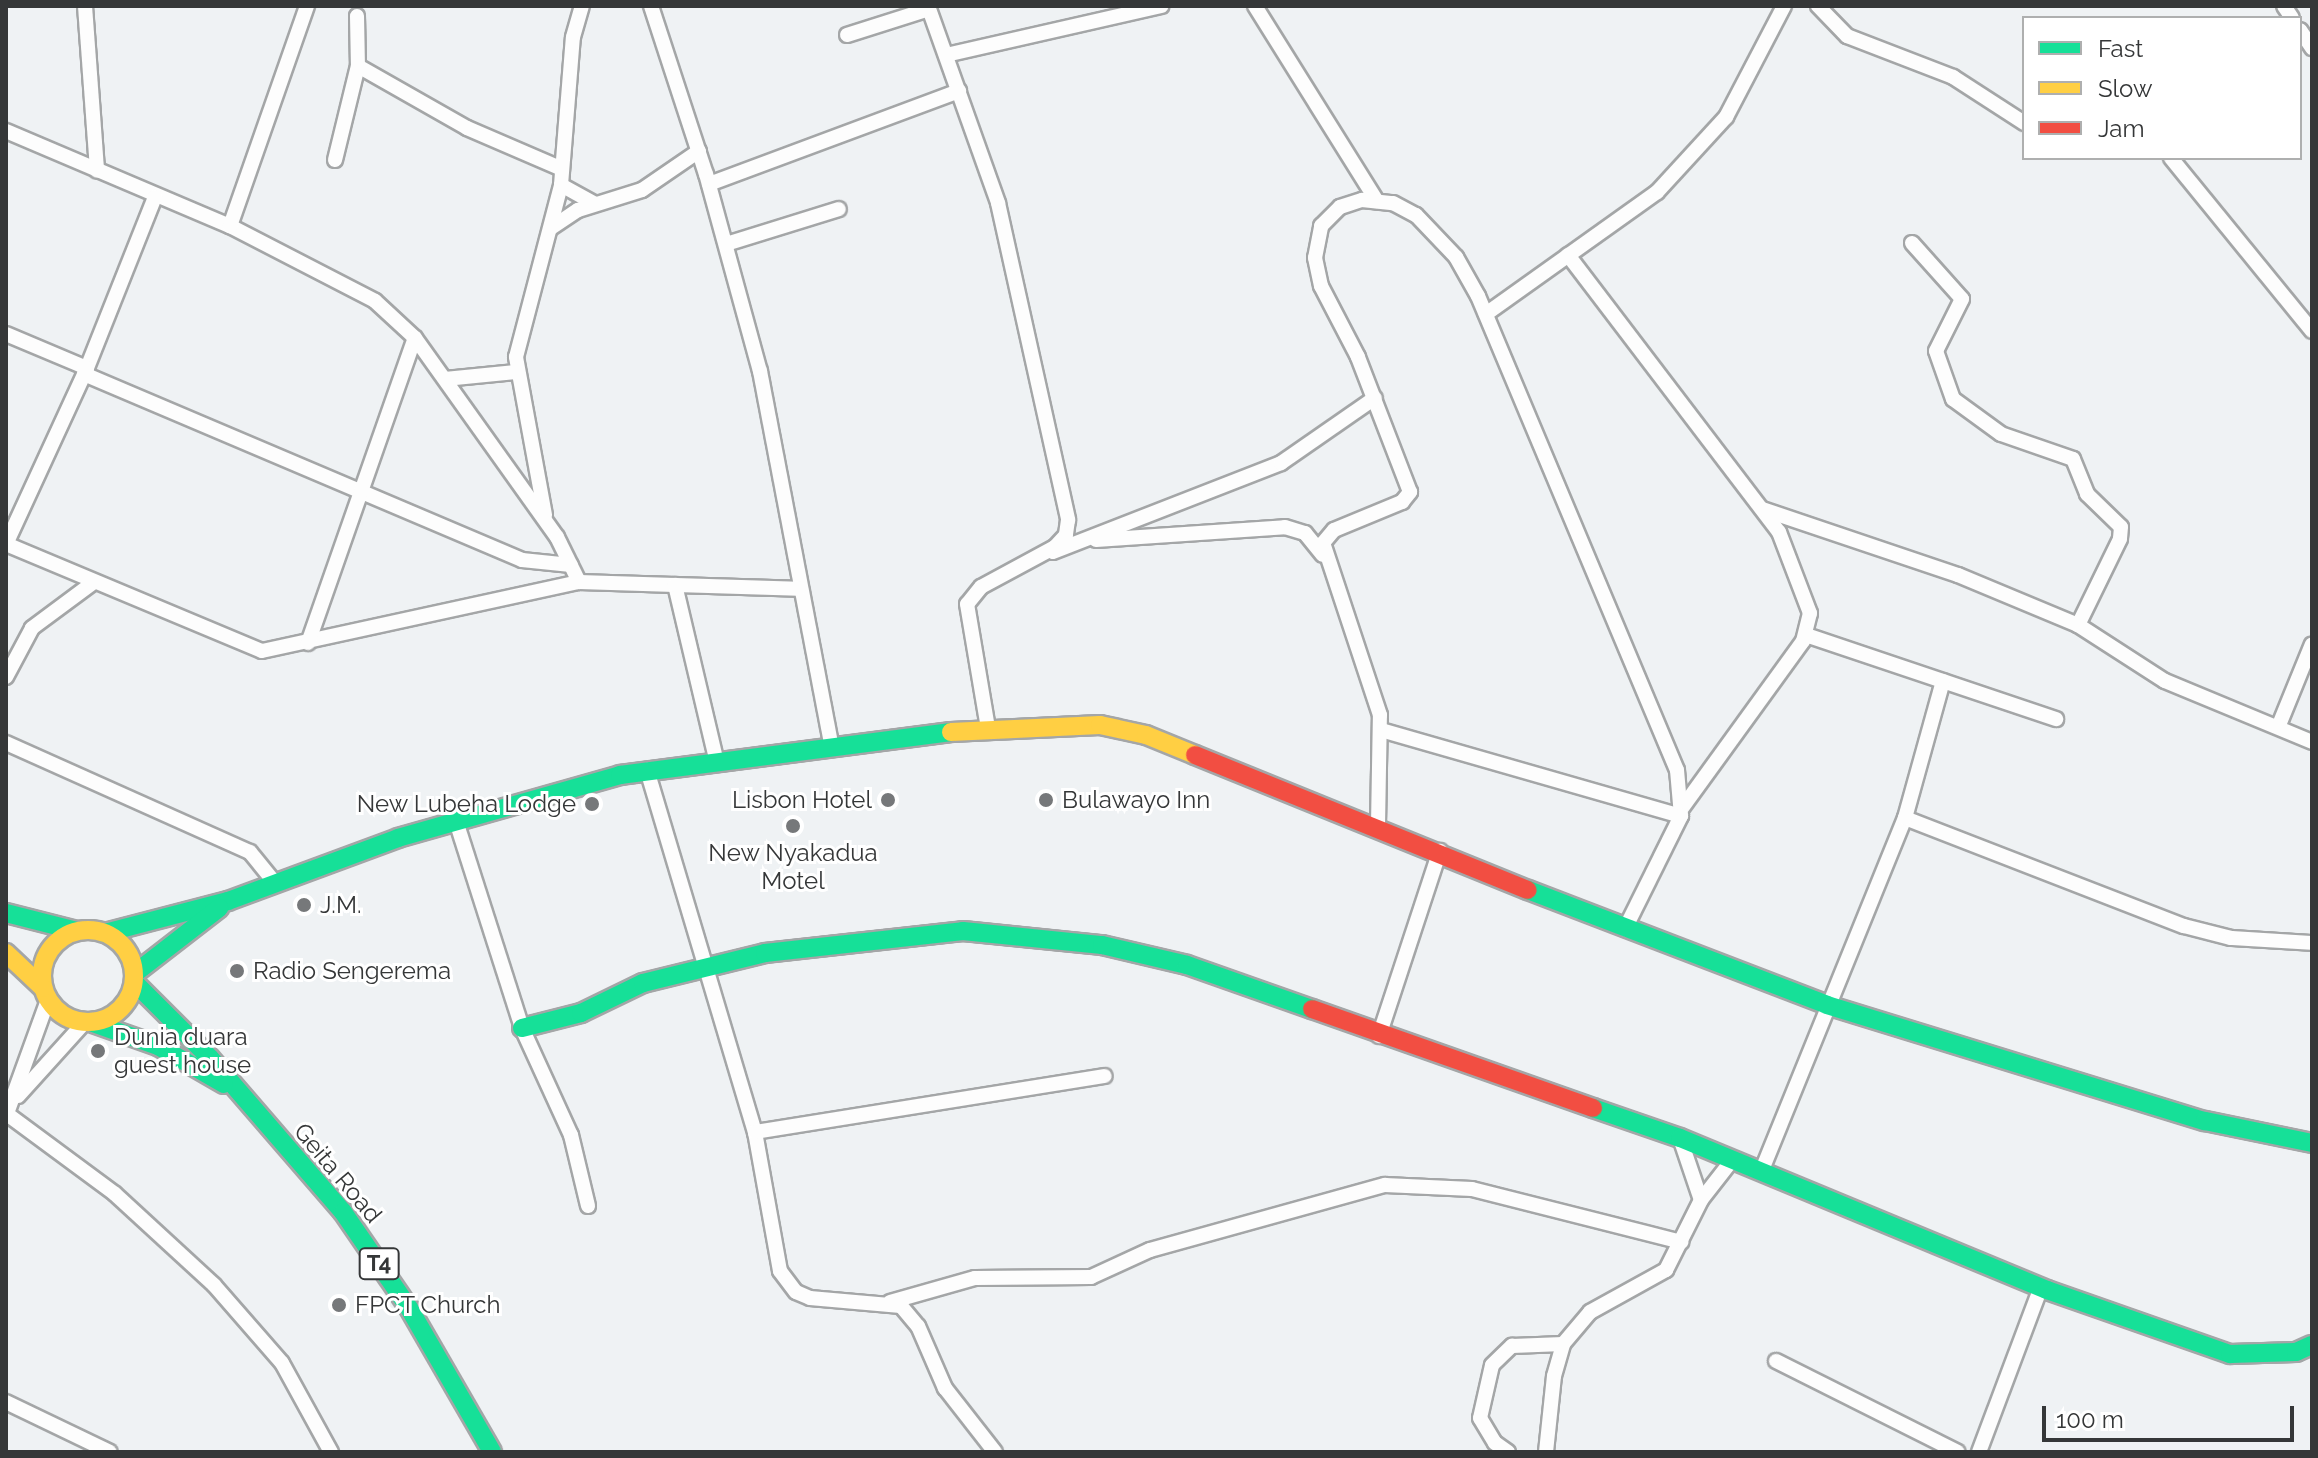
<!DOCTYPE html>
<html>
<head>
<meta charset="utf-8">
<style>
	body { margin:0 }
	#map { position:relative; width:2318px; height:1458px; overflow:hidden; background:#eff2f4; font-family:Raleway,sans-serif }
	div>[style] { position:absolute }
	.roads { filter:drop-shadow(2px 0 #a4a6a7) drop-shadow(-2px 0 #a4a6a7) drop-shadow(0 2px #a4a6a7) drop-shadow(0 -2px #a4a6a7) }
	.street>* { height:14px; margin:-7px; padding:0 7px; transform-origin:7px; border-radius:7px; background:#fdfdfd }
	.fast>* { height:18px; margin:-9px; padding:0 9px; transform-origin:9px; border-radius:9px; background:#16e098 }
	.slow>* { height:18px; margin:-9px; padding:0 9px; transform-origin:9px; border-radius:9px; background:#ffcf43 }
	.slow>.ring { margin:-9px; padding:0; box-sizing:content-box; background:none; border:18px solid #ffcf43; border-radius:50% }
	.jam>* { height:18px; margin:-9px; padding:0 9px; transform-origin:9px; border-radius:9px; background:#f24e42 }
	.dots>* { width:22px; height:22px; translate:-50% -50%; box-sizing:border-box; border:4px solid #fff; border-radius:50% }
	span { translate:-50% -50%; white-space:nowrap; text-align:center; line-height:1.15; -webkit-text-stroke:6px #fff; paint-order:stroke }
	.shield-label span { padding:2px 6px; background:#fff; border:2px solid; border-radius:6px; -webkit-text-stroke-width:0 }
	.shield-label { font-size:22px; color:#353738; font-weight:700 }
	.poi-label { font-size:24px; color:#353738 }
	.right { translate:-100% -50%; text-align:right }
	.left { translate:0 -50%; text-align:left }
	.street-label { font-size:24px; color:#353738 }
	.frame { position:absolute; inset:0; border:8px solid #353738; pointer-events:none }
	.legend { position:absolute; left:2022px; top:16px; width:280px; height:144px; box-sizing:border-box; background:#fff; border:2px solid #aeafaf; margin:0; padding:10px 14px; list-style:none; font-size:24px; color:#353738 }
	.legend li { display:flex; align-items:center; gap:16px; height:40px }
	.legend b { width:40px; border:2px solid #aeafaf }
	.scale { position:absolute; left:2042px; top:1406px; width:252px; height:36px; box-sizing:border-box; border:4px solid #353738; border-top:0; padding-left:10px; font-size:24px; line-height:28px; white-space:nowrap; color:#353738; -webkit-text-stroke:6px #fff; paint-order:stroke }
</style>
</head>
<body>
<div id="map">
	<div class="roads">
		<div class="street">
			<i style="left:85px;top:6px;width:165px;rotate:85.8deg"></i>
			<i style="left:651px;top:6px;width:177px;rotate:71.9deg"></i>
			<i style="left:706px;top:174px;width:204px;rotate:74.7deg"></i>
			<i style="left:760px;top:371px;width:380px;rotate:79.2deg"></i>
			<i style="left:928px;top:6px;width:209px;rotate:70.4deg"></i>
			<i style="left:998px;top:203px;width:325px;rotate:77.5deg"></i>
			<i style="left:1068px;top:520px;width:15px;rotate:98deg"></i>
			<i style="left:1066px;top:535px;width:16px;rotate:133deg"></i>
			<i style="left:1055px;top:547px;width:84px;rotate:151.6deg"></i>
			<i style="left:981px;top:587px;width:22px;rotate:129deg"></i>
			<i style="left:967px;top:604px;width:126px;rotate:80.4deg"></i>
			<i style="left:1255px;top:6px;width:230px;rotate:58deg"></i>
			<i style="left:1818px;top:6px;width:42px;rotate:46deg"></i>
			<i style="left:1847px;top:36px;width:114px;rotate:21.1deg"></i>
			<i style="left:1953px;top:77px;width:85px;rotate:32.9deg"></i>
			<i style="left:2284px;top:6px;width:14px;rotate:56deg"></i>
			<i style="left:357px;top:16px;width:50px;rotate:88.9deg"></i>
			<i style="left:358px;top:66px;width:125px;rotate:29.6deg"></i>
			<i style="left:467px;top:128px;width:103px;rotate:23.3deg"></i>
			<i style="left:2300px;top:30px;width:22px;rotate:56deg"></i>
			<i style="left:847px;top:35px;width:86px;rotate:-17.6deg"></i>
			<i style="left:946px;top:55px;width:221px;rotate:-12.8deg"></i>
			<i style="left:6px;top:131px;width:243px;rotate:23deg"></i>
			<i style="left:230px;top:226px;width:163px;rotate:27.3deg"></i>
			<i style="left:375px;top:301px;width:54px;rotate:42.8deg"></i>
			<i style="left:415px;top:338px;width:244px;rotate:54.5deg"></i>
			<i style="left:557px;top:537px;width:50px;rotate:63.9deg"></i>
			<i style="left:2171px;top:158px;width:223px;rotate:50.8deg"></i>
			<i style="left:335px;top:160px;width:97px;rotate:-76.3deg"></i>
			<i style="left:709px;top:184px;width:267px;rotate:-20.4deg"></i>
			<i style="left:561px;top:185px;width:39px;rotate:29deg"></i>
			<i style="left:155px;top:197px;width:184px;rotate:111.7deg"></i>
			<i style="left:87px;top:368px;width:194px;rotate:114.7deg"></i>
			<i style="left:6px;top:544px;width:277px;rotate:22.7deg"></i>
			<i style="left:262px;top:651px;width:324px;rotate:-12.3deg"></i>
			<i style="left:579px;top:582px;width:96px;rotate:1.8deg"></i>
			<i style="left:675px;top:585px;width:178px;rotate:76.7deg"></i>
			<i style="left:230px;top:226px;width:233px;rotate:-70.7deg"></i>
			<i style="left:551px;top:228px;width:32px;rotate:-34deg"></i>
			<i style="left:578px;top:210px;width:67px;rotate:-17.4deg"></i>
			<i style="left:642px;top:190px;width:69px;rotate:-34.4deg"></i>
			<i style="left:1912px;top:243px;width:75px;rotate:48.2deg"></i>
			<i style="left:1962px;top:299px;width:58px;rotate:116.6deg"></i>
			<i style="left:1936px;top:351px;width:51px;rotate:70.5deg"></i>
			<i style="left:1953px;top:399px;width:59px;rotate:36.1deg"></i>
			<i style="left:2001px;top:434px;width:76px;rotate:19.1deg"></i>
			<i style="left:2073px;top:459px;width:38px;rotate:68deg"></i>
			<i style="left:2087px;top:494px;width:47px;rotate:44.1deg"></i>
			<i style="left:2121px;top:527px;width:12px;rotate:95deg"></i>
			<i style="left:2120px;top:539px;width:96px;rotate:116deg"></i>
			<i style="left:726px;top:244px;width:118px;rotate:-17.2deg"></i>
			<i style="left:1568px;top:255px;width:348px;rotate:52.7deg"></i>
			<i style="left:1779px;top:532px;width:87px;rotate:69.1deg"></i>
			<i style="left:1810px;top:613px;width:29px;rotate:104deg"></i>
			<i style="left:1803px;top:641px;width:205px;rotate:125.9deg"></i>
			<i style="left:1486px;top:314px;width:210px;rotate:-35.5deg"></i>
			<i style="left:1657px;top:192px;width:102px;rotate:-47.4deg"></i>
			<i style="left:1726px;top:117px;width:125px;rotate:-62.4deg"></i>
			<i style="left:6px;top:334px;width:88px;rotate:22.8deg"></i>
			<i style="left:84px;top:374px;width:476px;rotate:23deg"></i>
			<i style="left:522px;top:560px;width:49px;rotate:5.8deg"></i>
			<i style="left:445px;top:379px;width:71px;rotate:-5.6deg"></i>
			<i style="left:1762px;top:509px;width:207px;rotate:18.6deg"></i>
			<i style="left:1958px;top:575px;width:130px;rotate:22.6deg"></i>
			<i style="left:2078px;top:625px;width:103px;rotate:32.8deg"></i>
			<i style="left:2165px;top:681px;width:159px;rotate:22.5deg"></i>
			<i style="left:545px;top:515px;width:161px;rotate:-100.4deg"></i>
			<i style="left:516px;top:357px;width:178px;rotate:-75.3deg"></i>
			<i style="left:561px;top:185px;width:148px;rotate:-85.4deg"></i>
			<i style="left:573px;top:37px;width:32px;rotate:-74deg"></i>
			<i style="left:1096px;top:540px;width:189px;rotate:-3.9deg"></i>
			<i style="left:1285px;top:527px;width:21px;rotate:17deg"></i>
			<i style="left:1305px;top:533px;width:28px;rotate:51deg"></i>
			<i style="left:1053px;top:552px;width:245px;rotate:-21.3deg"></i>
			<i style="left:1281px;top:463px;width:114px;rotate:-34.7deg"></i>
			<i style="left:675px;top:585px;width:124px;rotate:1.8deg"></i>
			<i style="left:1806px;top:635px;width:264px;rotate:18.6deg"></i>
			<i style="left:308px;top:643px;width:323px;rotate:-70.7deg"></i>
			<i style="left:6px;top:677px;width:55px;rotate:-62deg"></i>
			<i style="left:32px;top:628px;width:77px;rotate:-36.6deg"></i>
			<i style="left:2279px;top:725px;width:87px;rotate:-67.8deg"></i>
			<i style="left:1381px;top:730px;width:312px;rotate:16deg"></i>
			<i style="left:6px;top:743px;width:267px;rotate:24.1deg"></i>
			<i style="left:250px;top:852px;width:40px;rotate:51deg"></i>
			<i style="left:647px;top:770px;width:378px;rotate:73.4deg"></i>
			<i style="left:755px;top:1132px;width:141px;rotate:79.8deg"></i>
			<i style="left:780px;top:1271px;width:26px;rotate:53deg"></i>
			<i style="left:796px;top:1292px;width:15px;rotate:23deg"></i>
			<i style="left:810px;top:1298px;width:91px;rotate:5deg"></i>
			<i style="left:901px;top:1306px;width:26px;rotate:50deg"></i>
			<i style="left:918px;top:1326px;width:68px;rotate:66.5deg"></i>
			<i style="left:945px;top:1388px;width:81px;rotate:52deg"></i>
			<i style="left:1905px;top:818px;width:299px;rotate:21.2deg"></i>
			<i style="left:2184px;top:926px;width:49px;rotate:14.3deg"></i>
			<i style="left:2231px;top:938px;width:81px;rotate:3.5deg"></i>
			<i style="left:456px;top:821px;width:217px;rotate:72.3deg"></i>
			<i style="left:522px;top:1028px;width:118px;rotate:65.4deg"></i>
			<i style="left:571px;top:1135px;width:73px;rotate:76.5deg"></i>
			<i style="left:1378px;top:825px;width:110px;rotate:-89deg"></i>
			<i style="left:1380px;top:715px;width:181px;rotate:-108.3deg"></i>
			<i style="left:1323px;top:543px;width:17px;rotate:-50deg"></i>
			<i style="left:1334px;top:530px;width:74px;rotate:-22.4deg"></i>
			<i style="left:1402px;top:502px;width:13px;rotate:-51deg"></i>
			<i style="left:1410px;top:492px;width:145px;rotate:-111.1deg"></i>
			<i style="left:1358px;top:357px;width:80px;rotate:-117.5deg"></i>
			<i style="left:1321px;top:286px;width:29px;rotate:-102deg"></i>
			<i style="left:1315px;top:258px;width:33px;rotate:-79deg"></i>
			<i style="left:1321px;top:226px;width:27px;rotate:-45deg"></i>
			<i style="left:1340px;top:207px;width:23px;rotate:-18deg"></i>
			<i style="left:1362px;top:200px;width:31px;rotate:6deg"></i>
			<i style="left:1393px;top:203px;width:26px;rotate:28deg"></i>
			<i style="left:1416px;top:215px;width:58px;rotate:46.4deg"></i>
			<i style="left:1456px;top:257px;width:45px;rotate:60.6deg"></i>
			<i style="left:1478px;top:296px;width:514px;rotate:67.23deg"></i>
			<i style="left:1677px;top:770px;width:46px;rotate:85deg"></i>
			<i style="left:1681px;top:816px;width:126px;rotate:116.4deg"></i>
			<i style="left:1379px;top:1036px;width:195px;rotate:-71.8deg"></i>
			<i style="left:18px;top:1096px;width:98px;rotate:-47.9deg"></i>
			<i style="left:7px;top:1114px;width:134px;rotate:36.5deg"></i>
			<i style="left:115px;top:1194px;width:134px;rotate:42.6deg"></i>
			<i style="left:214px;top:1285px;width:103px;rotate:48.9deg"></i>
			<i style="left:282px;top:1363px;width:102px;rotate:61.2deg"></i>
			<i style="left:6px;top:1116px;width:123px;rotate:-70.1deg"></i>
			<i style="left:755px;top:1132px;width:354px;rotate:-9.1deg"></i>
			<i style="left:1680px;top:1138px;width:65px;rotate:71.3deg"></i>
			<i style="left:1762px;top:1170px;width:380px;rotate:-67.9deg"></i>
			<i style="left:1905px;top:818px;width:142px;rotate:-74.5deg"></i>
			<i style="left:890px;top:1302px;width:88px;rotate:-15.8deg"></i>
			<i style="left:975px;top:1278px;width:116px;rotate:-0.5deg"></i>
			<i style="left:1091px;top:1277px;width:65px;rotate:-24.6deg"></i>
			<i style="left:1150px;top:1250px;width:244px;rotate:-15.5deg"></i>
			<i style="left:1385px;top:1185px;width:87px;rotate:2.6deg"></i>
			<i style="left:1472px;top:1189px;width:216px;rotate:14.2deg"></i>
			<i style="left:1776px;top:1361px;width:203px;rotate:26.6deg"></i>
			<i style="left:6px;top:1402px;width:115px;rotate:25.7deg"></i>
			<i style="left:1508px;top:1452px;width:16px;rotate:-145deg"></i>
			<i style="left:1495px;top:1443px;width:29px;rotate:-121deg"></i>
			<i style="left:1480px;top:1418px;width:54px;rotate:-77.2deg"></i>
			<i style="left:1492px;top:1365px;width:28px;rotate:-44deg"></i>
			<i style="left:1512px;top:1346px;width:51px;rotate:-2.2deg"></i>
			<i style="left:1546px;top:1452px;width:76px;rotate:-84deg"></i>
			<i style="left:1554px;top:1376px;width:33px;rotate:-74deg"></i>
			<i style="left:1563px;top:1344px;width:42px;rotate:-49.8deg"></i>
			<i style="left:1590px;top:1312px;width:87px;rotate:-28.9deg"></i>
			<i style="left:1666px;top:1270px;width:78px;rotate:-63.4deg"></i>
			<i style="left:1701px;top:1200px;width:52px;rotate:-52deg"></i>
			<i style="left:1979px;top:1452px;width:176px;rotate:-69.4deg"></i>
		</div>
		<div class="fast">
			<i style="left:1528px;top:890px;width:320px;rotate:21deg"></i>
			<i style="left:1827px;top:1005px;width:395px;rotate:17.1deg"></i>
			<i style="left:2205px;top:1121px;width:109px;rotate:11.6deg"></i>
			<i style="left:6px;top:913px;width:73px;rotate:14.2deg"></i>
			<i style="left:105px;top:933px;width:127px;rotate:-14.6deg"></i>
			<i style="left:228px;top:901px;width:181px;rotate:-20.3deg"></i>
			<i style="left:398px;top:838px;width:231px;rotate:-15.8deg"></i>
			<i style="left:620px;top:775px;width:334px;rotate:-7.4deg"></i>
			<i style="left:134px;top:974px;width:108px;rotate:-37.8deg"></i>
			<i style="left:134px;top:982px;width:107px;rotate:45deg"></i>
			<i style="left:210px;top:1058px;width:203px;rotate:49.2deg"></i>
			<i style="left:343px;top:1212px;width:116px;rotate:55.5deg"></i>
			<i style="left:409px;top:1308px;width:166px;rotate:60deg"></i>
			<i style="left:93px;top:1023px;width:69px;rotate:19.5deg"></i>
			<i style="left:158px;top:1046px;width:76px;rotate:29.9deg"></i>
			<i style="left:522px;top:1028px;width:61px;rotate:-14.3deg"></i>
			<i style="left:581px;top:1013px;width:69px;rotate:-25.8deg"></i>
			<i style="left:643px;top:983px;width:126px;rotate:-13.8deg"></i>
			<i style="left:765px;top:953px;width:199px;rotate:-6.3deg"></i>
			<i style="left:963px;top:931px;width:140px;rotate:5.8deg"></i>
			<i style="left:1102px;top:945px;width:87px;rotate:13.2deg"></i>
			<i style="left:1187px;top:965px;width:133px;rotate:19.4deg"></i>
			<i style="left:1593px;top:1108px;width:92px;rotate:19deg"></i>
			<i style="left:1680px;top:1138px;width:397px;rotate:22.5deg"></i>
			<i style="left:2047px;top:1290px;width:194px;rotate:19.3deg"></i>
			<i style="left:2230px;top:1354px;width:66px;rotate:-1.7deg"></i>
			<i style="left:2296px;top:1352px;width:17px;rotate:-24deg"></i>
		</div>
		<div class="slow">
			<i style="left:951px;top:732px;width:149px;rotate:-2.7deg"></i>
			<i style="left:1100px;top:725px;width:47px;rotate:12.3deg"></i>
			<i style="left:1146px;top:735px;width:53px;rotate:22.2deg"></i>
			<i class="ring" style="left:42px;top:930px;width:74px;height:74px"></i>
			<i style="left:6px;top:953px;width:51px;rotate:43.4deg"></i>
		</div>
		<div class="jam">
			<i style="left:1195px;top:755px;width:359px;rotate:22.1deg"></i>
			<i style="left:1312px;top:1009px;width:298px;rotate:19.4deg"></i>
		</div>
	</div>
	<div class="dots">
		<i style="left:888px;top:800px;background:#76787a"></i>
		<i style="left:1046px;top:800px;background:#76787a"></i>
		<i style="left:592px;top:804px;background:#76787a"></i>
		<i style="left:793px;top:826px;background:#76787a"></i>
		<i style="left:304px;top:905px;background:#76787a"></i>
		<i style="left:237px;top:971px;background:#76787a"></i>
		<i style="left:98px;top:1051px;background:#76787a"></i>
		<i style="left:339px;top:1305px;background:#76787a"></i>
	</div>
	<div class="shield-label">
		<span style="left:379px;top:1264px">T4</span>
	</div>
	<div class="poi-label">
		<span class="right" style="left:872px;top:800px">Lisbon Hotel</span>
		<span class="left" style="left:1062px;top:800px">Bulawayo Inn</span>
		<span class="right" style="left:576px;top:804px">New Lubeha Lodge</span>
		<span style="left:793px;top:867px">New Nyakadua<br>Motel</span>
		<span class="left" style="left:320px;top:905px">J.M.</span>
		<span class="left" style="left:253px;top:971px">Radio Sengerema</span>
		<span class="left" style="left:114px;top:1051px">Dunia duara<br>guest house</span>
		<span class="left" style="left:355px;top:1305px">FPCT Church</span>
	</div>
	<div class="street-label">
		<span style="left:338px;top:1173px;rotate:50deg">Geita Road</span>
	</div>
	<div class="frame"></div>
	<ul class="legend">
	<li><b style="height:10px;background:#16e098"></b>Fast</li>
	<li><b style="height:10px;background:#ffcf43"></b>Slow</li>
	<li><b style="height:10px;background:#f24e42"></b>Jam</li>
	</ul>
	<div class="scale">100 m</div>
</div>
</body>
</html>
